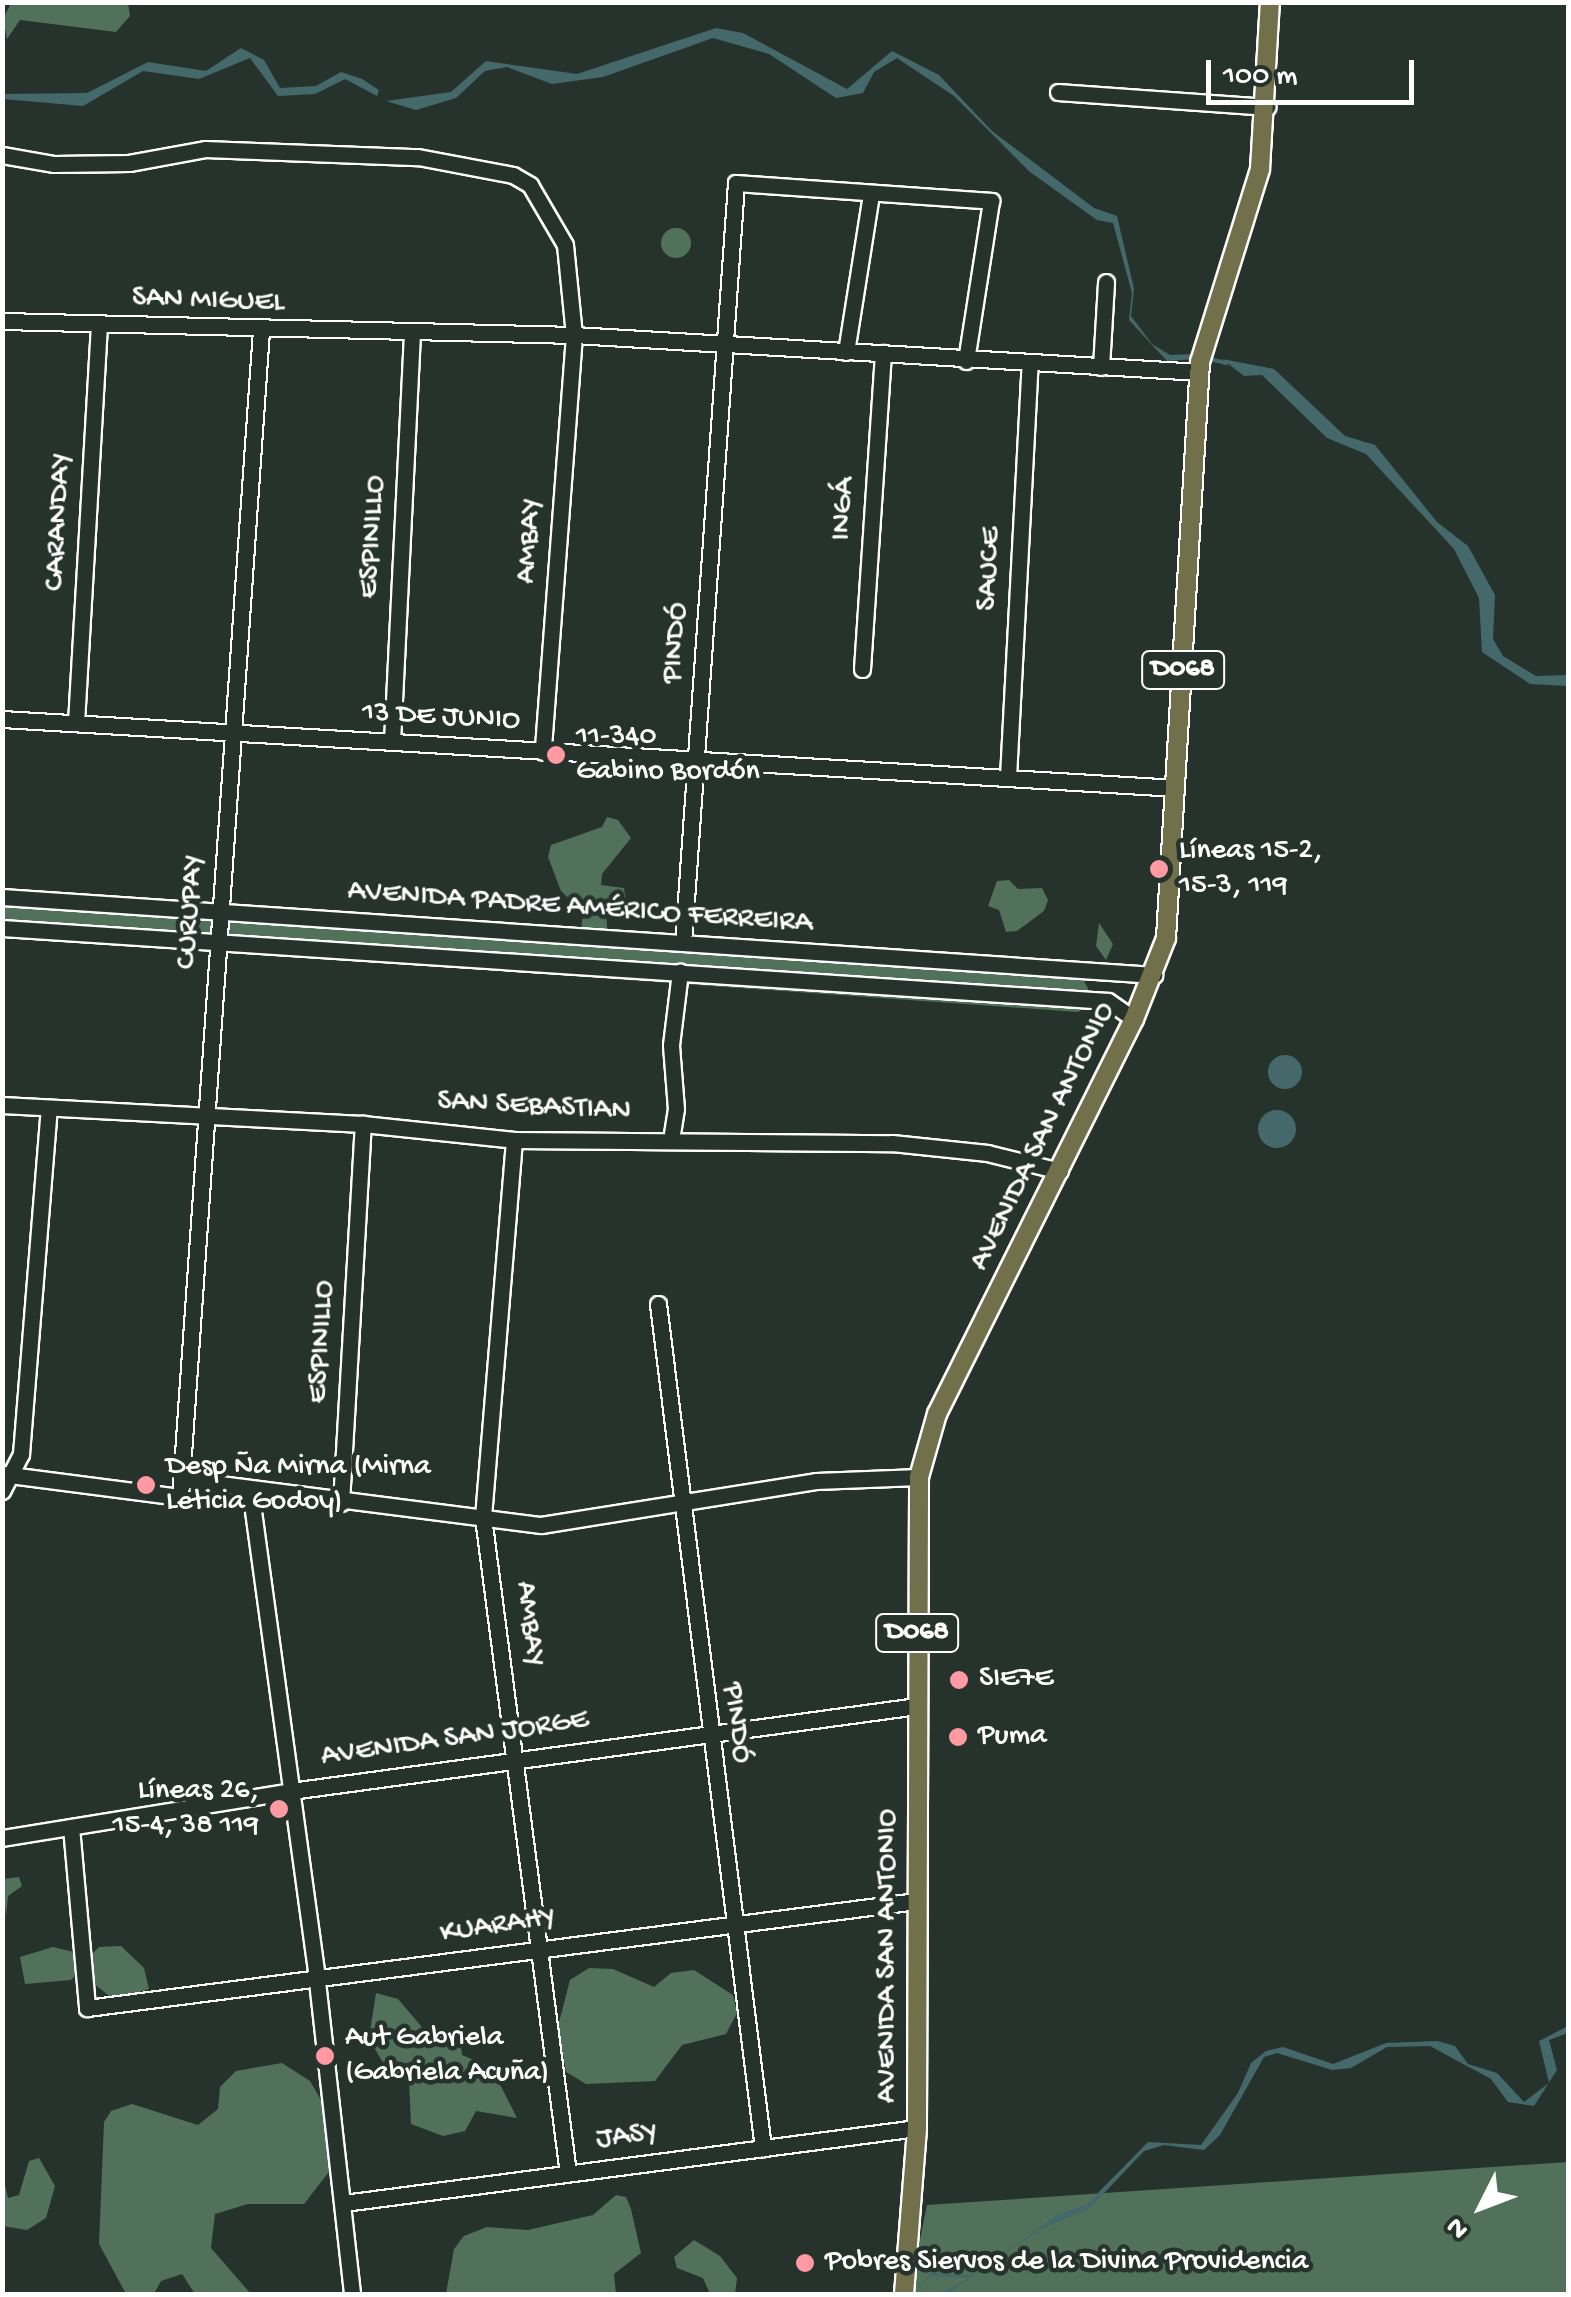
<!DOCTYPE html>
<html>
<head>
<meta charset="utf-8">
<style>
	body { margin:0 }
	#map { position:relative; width:1571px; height:2297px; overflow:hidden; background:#26332d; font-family:"Gochi Hand",sans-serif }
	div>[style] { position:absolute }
	.green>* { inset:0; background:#51715a }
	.round { border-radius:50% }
	.water>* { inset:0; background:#45696a }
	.stream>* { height:4px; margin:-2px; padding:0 2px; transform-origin:2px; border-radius:2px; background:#45696a }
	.roads { filter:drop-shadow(2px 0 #fff) drop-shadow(-2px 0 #fff) drop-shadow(0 2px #fff) drop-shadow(0 -2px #fff) }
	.minor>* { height:15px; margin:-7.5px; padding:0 7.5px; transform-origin:7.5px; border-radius:7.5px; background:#26332d }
	.major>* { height:18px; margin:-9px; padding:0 9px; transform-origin:9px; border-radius:9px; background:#71704a }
	.dots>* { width:28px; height:28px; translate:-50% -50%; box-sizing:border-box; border:5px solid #26332d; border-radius:50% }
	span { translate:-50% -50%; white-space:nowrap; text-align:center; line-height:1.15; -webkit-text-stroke:9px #26332d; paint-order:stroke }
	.shield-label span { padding:2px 8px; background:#26332d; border:2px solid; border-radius:8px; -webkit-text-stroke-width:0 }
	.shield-label { font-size:28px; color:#fff; font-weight:700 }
	.street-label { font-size:30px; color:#fff }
	.poi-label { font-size:30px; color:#fff }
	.left { translate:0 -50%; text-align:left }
	.right { translate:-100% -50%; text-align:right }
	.frame { position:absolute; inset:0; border:5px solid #fff; pointer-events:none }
	.north { position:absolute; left:1431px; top:2157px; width:100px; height:100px; -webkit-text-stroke:8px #26332d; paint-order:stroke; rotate:228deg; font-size:28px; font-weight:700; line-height:40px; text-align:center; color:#fff }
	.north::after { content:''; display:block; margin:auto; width:35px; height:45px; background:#fff; clip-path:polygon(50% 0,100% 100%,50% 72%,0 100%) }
	.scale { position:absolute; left:1206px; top:60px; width:208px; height:45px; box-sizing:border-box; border:5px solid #fff; border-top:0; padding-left:12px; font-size:30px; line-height:35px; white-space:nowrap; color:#fff; -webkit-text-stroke:8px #26332d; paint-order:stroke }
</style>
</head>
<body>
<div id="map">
	<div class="green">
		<i style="clip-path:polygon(12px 2px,128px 3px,130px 16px,116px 32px,20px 20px,7px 39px,3px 18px)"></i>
		<i class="round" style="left:661px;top:228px;width:30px;height:30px"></i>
		<i style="clip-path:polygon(607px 817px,618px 820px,631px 838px,602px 874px,601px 885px,624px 888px,626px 901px,606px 914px,608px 938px,1080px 975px,1088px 988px,1087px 1005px,1078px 1012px,231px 952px,224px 945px,232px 917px,581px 931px,583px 912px,561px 891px,548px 857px,551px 845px,602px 827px)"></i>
		<i style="clip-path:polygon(1009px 880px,1018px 889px,1042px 888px,1048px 900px,1044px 911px,1017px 931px,1006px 932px,999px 910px,988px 906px,997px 881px)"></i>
		<i style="clip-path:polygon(2px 902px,215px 918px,213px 949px,3px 935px)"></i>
		<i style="clip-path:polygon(1099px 923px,1113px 944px,1106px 960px,1096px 946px)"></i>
		<i style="clip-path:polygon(19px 1877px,22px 1886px,8px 1896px,6px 1917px,3px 1879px)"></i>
		<i style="clip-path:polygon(121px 1946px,144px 1968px,149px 1989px,114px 2000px,87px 1978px,91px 1955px,99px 1947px)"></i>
		<i style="clip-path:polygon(53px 1947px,82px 1954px,79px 1972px,71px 1980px,25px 1984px,20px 1957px)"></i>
		<i style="clip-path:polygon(589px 1968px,613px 1969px,654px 1987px,671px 1973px,694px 1970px,733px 1995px,737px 2013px,726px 2034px,682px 2045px,655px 2081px,586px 2084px,566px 2072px,558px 2026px,570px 1980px)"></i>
		<i style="clip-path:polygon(376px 1993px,398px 1999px,427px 2033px,460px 2033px,462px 2055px,491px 2067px,517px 2118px,476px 2111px,465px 2131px,443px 2136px,411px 2124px,409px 2080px,387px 2070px,369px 2038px)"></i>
		<i style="clip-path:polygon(282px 2063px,310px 2081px,328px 2112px,332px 2168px,304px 2204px,248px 2204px,215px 2214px,211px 2248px,251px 2294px,195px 2294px,182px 2274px,161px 2281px,154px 2294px,126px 2294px,99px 2244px,104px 2122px,111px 2111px,132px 2104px,198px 2125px,218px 2109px,220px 2087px,236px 2071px)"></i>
		<i style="clip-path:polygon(39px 2158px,55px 2186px,46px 2218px,27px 2230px,3px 2226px,3px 2176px,8px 2198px,19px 2195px,29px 2161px)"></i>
		<i style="clip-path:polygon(1568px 2162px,1568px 2294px,909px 2294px,927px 2205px)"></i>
		<i style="clip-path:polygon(616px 2195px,626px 2197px,631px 2209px,641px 2253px,614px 2274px,616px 2294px,446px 2294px,454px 2249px,464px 2236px,487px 2227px,528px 2230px,593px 2215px)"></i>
		<i style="clip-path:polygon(694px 2240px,720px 2256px,737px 2278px,735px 2294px,710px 2294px,703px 2278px,677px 2268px,674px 2257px)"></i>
	</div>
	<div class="water">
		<i style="clip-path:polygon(716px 28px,743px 33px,847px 89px,892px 51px,939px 75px,992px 131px,1094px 208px,1117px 216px,1134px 289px,1131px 316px,1152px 344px,1170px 355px,1195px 354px,1195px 359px,1167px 361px,1129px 320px,1132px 293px,1113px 223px,1097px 220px,1030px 172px,954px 96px,897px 58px,874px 72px,863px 93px,836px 98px,769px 54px,713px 38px,603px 77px,552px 84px,507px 67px,485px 71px,456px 98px,416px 110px,386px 101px,451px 92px,486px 61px,577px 74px)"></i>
		<i style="clip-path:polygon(241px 48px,264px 60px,280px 88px,316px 86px,341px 72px,362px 79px,379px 90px,377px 96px,345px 79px,315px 94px,278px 96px,250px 58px,199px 79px,143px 71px,83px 106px,3px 99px,3px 94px,87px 93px,148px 62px,206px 71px)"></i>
		<i style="clip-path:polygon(1222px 359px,1274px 369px,1345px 436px,1375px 445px,1437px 522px,1468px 546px,1495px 595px,1493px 639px,1503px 656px,1536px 676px,1568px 675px,1568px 686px,1530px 684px,1482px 652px,1479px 598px,1454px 549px,1366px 454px,1327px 438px,1262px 375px,1244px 376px)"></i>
		<i class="round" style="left:1268px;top:1055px;width:34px;height:34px"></i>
		<i class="round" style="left:1258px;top:1110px;width:38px;height:38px"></i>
		<i style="clip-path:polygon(1568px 2026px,1568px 2033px,1549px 2040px,1557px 2070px,1534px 2106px,1508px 2102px,1491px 2079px,1430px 2046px,1387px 2047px,1351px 2068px,1332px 2070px,1277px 2053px,1264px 2057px,1220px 2135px,1204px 2150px,1164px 2145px,1144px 2151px,1090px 2208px,1039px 2230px,947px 2294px,940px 2294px,969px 2278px,931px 2276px,912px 2294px,931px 2273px,972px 2275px,1059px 2214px,1086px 2205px,1148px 2142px,1201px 2145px,1238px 2093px,1251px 2063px,1266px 2051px,1283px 2047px,1333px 2064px,1386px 2043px,1438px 2041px,1455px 2046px,1468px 2064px,1497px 2073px,1524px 2102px,1549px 2083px,1539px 2041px)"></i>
	</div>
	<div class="stream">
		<i style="left:1206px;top:358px;width:21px;rotate:14deg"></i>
	</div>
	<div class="roads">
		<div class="minor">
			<i style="left:1058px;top:92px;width:210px;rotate:4.1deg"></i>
			<i style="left:2px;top:155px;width:53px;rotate:9.8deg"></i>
			<i style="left:54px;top:164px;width:75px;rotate:-0.8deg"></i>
			<i style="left:129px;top:163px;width:77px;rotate:-10.4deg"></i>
			<i style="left:205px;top:149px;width:213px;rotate:2.2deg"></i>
			<i style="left:418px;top:157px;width:97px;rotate:10.7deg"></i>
			<i style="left:513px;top:175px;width:20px;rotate:30deg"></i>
			<i style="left:530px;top:185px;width:69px;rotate:59.7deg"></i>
			<i style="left:565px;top:245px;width:90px;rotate:84.3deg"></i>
			<i style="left:574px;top:335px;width:418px;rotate:94.3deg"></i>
			<i style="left:2px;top:321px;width:572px;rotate:1.4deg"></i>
			<i style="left:574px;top:335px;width:627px;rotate:3.38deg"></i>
			<i style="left:846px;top:352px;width:160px;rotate:-81deg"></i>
			<i style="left:1101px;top:367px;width:85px;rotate:-86.6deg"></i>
			<i style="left:862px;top:669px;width:317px;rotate:-86.2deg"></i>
			<i style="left:2px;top:719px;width:1176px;rotate:3.36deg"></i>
			<i style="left:76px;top:723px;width:399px;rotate:-86.7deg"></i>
			<i style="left:392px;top:742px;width:406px;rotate:-87.2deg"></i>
			<i style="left:1008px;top:777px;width:414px;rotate:-87deg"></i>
			<i style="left:2px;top:897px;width:1155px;rotate:3.87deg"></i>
			<i style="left:2px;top:928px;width:1108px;rotate:3.78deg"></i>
			<i style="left:1108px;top:1001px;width:32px;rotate:35deg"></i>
			<i style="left:683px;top:943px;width:762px;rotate:-86.01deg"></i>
			<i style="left:736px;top:183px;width:256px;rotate:4deg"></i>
			<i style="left:991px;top:201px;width:162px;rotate:98.9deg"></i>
			<i style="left:2px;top:1105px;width:361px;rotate:3deg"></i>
			<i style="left:363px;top:1124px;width:152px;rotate:6deg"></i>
			<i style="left:514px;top:1140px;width:378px;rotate:0.5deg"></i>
			<i style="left:892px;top:1143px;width:96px;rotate:6deg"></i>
			<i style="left:987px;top:1153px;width:75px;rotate:13.9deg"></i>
			<i style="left:514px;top:1140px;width:378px;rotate:94.7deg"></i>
			<i style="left:483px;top:1517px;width:661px;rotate:82.62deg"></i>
			<i style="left:671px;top:1140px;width:31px;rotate:-81deg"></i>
			<i style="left:676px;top:1109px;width:64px;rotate:-94.5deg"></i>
			<i style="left:671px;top:1045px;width:74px;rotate:-83deg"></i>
			<i style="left:658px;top:1304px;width:851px;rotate:82.91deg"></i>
			<i style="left:2px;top:1474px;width:179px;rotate:7.4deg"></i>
			<i style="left:180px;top:1497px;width:1169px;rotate:-86.03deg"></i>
			<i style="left:181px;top:1479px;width:363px;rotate:7.3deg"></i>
			<i style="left:541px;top:1525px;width:278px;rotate:-9.1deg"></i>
			<i style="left:816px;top:1481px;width:103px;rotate:-2.2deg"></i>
			<i style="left:250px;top:1489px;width:497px;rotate:82.2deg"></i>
			<i style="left:317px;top:1981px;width:315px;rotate:83.6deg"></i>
			<i style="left:2px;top:1491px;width:42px;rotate:-62.8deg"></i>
			<i style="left:21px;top:1454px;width:346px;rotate:-85.4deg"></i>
			<i style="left:341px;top:1503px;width:380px;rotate:-86.7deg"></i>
			<i style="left:71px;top:1827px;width:182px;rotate:84.9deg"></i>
			<i style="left:87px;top:2008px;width:837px;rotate:-7.35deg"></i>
			<i style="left:2px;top:1838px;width:293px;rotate:-9.2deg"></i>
			<i style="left:291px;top:1791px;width:632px;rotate:-7.73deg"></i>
			<i style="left:344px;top:2203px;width:578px;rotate:-7.46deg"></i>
		</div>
		<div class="major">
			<i style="left:904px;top:2294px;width:167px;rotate:-85.5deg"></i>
			<i style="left:917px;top:2128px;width:651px;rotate:-89.82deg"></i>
			<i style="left:919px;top:1477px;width:66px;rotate:-74.1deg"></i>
			<i style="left:937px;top:1414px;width:441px;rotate:-63.5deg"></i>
			<i style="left:1134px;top:1019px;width:87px;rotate:-68.4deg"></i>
			<i style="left:1166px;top:938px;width:577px;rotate:-86.62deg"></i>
			<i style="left:1200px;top:362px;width:202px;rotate:-72.7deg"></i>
			<i style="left:1260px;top:169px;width:167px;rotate:-86.6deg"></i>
		</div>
	</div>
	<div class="dots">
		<i style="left:556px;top:755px;background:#ff9aa2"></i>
		<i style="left:1159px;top:869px;background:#ff9aa2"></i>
		<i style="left:146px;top:1485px;background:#ff9aa2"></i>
		<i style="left:959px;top:1680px;background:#ff9aa2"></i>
		<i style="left:958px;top:1737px;background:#ff9aa2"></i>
		<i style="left:279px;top:1809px;background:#ff9aa2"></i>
		<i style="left:325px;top:2056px;background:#ff9aa2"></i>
		<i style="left:805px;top:2263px;background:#ff9aa2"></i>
	</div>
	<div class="shield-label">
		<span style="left:1183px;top:670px">D068</span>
		<span style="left:917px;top:1633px">D068</span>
	</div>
	<div class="street-label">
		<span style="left:208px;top:302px;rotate:2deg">SAN MIGUEL</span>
		<span style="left:845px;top:509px;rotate:-86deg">INGÁ</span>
		<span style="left:60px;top:522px;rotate:-87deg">CARANDAY</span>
		<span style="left:374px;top:537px;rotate:-87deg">ESPINILLO</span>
		<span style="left:531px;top:541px;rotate:-86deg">AMBAY</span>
		<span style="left:991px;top:569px;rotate:-87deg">SAUCE</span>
		<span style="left:677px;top:643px;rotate:-86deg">PINDÓ</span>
		<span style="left:441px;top:718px;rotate:3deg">13 DE JUNIO</span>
		<span style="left:580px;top:909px;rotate:4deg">AVENIDA PADRE AMÉRICO FERREIRA</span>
		<span style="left:192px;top:912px;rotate:-86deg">CURUPAY</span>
		<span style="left:534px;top:1108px;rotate:3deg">SAN SEBASTIAN</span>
		<span style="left:1044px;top:1137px;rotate:-64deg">AVENIDA SAN ANTONIO</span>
		<span style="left:323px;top:1342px;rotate:-87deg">ESPINILLO</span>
		<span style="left:528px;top:1624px;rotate:83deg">AMBAY</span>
		<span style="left:735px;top:1723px;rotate:82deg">PINDÓ</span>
		<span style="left:455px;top:1740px;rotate:-8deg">AVENIDA SAN JORGE</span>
		<span style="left:498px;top:1927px;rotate:-8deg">KUARAHY</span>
		<span style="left:889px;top:1956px;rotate:-90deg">AVENIDA SAN ANTONIO</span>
		<span style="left:627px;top:2138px;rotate:-7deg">JASY</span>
	</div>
	<div class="poi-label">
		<span class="left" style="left:576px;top:755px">11-340<br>Gabino Bordón</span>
		<span class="left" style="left:1179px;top:869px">Líneas 15-2,<br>15-3, 119</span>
		<span class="left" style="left:166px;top:1485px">Desp Ña Mirna (Mirna<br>Leticia Godoy)</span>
		<span class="left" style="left:979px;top:1680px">SIE7E</span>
		<span class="left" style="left:978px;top:1737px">Puma</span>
		<span class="right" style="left:259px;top:1809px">Líneas 26,<br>15-4, 38 119</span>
		<span class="left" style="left:345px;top:2056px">Aut Gabriela<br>(Gabriela Acuña)</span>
		<span class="left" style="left:825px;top:2263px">Pobres Siervos de la Divina Providencia</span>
	</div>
	<div class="frame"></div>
	<div class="north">N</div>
	<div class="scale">100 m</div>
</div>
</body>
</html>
